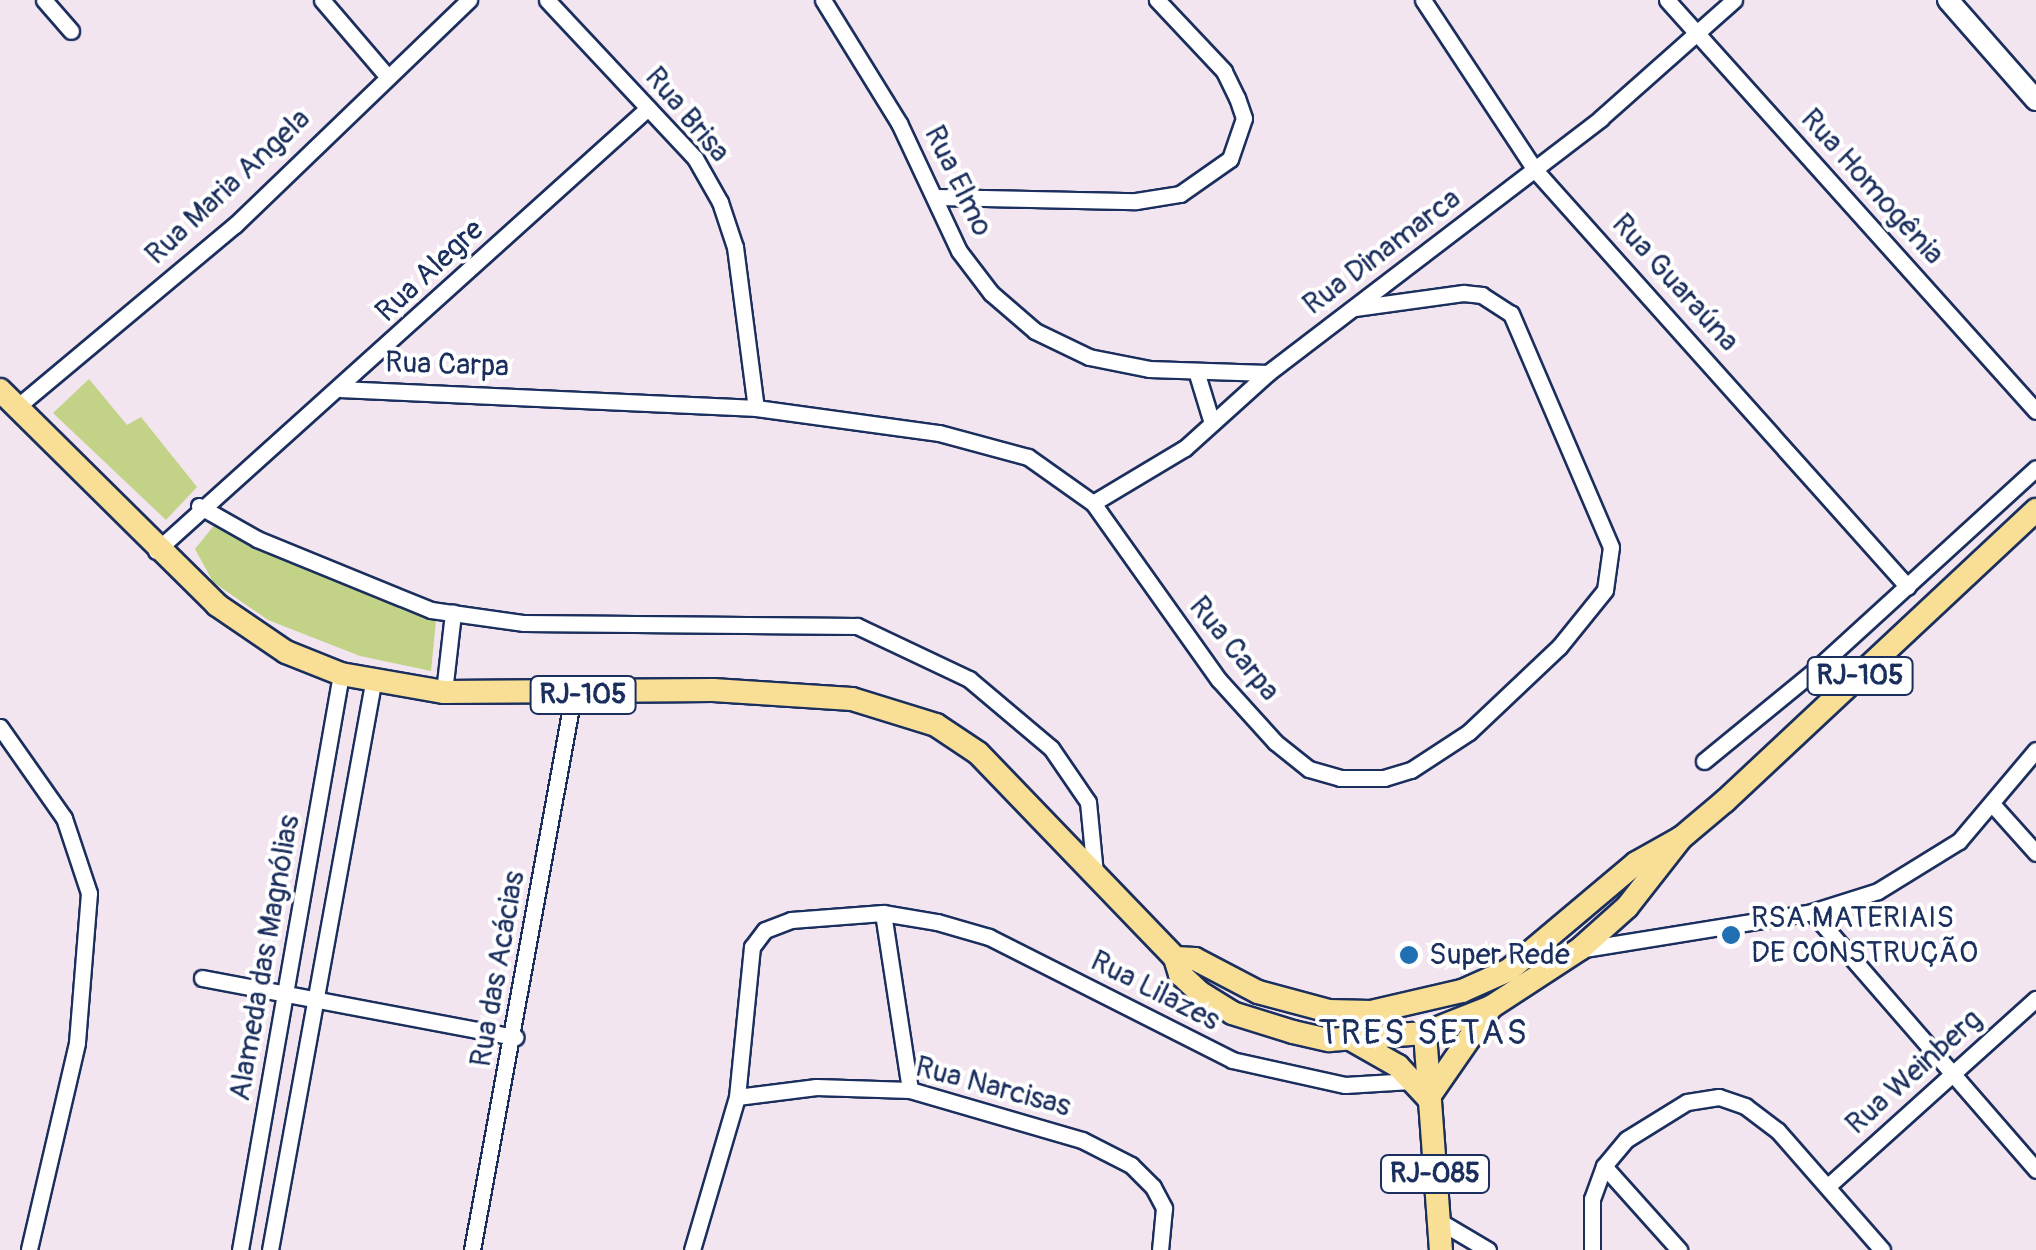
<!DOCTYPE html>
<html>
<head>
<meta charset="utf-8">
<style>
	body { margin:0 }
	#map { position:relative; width:2036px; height:1250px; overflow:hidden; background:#f2e5f0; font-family:Pangolin,sans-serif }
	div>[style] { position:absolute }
	.green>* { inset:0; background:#c2d287 }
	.roads { filter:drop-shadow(2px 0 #1b2f5e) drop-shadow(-2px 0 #1b2f5e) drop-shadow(0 2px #1b2f5e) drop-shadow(0 -2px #1b2f5e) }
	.street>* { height:15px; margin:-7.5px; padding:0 7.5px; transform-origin:7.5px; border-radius:7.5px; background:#fff }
	.secondary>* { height:20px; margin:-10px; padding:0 10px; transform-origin:10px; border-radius:10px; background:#fff }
	.primary>* { height:22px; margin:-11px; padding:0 11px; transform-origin:11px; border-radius:11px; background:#f9df96 }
	.dots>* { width:28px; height:28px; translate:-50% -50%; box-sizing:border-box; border:5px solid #fff; border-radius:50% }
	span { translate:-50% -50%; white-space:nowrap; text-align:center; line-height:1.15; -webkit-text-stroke:8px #fff; paint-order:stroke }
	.shield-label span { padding:2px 8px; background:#fff; border:2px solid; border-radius:8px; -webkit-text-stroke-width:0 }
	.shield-label { font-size:28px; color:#1b2f5e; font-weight:700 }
	.street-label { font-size:30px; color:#1b2f5e }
	.poi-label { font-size:30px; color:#1b2f5e }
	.left { translate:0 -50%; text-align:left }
	.quarter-label { font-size:35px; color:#1b2f5e; letter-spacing:2.5px }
</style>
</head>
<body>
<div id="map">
	<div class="green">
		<i style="clip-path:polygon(89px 379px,127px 425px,141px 417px,197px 487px,166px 520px,53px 413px)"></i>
		<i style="clip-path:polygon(216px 523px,436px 621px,431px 671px,360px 656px,268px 620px,213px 582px,195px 549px)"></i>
	</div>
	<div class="roads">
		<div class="street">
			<i style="left:44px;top:0;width:41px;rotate:48.9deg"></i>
			<i style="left:322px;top:0;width:100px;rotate:49.5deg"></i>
			<i style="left:547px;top:0;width:216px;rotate:46.9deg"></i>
			<i style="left:695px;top:158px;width:51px;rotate:60.4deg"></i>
			<i style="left:720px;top:202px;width:47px;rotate:71.6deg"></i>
			<i style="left:735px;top:247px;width:162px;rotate:82.6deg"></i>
			<i style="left:823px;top:0;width:145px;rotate:58.3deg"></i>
			<i style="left:899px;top:123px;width:141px;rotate:64.9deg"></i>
			<i style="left:959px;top:251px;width:53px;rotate:52.7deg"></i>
			<i style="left:991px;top:293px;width:58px;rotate:40.8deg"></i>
			<i style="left:1035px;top:331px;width:60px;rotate:25.7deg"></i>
			<i style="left:1089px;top:357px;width:61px;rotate:11.3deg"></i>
			<i style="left:1149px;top:369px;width:119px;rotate:1.9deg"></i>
			<i style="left:1423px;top:0;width:204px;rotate:56.6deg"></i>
			<i style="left:1535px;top:170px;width:559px;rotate:48.19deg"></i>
			<i style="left:1667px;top:0;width:552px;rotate:48.08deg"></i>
			<i style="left:937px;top:197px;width:199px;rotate:1.2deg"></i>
			<i style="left:1136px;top:201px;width:45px;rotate:-9deg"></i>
			<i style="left:1180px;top:194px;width:61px;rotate:-35deg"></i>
			<i style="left:1230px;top:159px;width:43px;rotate:-71.1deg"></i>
			<i style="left:1244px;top:118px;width:21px;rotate:-109deg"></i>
			<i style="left:1237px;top:98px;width:30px;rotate:-116deg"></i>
			<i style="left:1224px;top:71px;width:98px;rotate:-133.3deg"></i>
			<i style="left:1197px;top:374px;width:51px;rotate:73deg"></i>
			<i style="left:341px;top:389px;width:415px;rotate:2.6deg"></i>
			<i style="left:756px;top:408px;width:185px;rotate:7.8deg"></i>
			<i style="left:939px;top:433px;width:92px;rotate:15.1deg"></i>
			<i style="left:1028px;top:457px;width:80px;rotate:35.3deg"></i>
			<i style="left:1093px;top:503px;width:217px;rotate:54.6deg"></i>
			<i style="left:1219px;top:680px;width:84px;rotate:47.9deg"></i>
			<i style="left:1275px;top:742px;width:43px;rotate:38.5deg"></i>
			<i style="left:1309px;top:769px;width:32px;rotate:16deg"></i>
			<i style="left:1340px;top:778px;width:44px"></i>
			<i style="left:1384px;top:778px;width:28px;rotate:-17deg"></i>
			<i style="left:1411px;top:770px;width:69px;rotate:-33.2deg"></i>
			<i style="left:1469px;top:732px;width:124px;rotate:-43.4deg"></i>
			<i style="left:1559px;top:647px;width:73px;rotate:-51.1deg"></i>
			<i style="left:1605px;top:590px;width:43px;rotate:-82.1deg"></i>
			<i style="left:1611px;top:547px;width:254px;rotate:-113.2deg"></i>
			<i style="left:1511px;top:314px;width:35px;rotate:-147deg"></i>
			<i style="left:1482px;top:295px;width:19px;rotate:-174deg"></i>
			<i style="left:1463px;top:293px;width:109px;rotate:172.1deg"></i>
			<i style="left:17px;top:407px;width:284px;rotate:-39.9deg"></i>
			<i style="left:235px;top:225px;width:325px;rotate:-43.9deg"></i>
			<i style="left:1093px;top:503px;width:107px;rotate:-30.9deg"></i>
			<i style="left:1185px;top:448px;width:112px;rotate:-42.1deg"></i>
			<i style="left:1268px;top:373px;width:419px;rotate:-37.4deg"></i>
			<i style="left:1601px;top:118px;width:178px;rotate:-41.6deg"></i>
			<i style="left:199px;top:506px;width:67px;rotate:29.6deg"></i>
			<i style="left:257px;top:539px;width:188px;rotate:22.2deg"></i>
			<i style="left:431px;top:610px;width:94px;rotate:8deg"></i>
			<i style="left:524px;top:623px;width:333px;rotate:0.5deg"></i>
			<i style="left:857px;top:626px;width:124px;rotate:25.3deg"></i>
			<i style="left:969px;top:679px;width:107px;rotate:40.1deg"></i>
			<i style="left:1051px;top:748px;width:65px;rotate:55.6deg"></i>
			<i style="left:1088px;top:802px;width:71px;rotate:84.4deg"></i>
			<i style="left:156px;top:551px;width:662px;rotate:-42deg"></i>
			<i style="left:444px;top:692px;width:80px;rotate:-83.5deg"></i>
			<i style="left:0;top:727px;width:111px;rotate:54.9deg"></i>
			<i style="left:64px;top:818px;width:79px;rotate:71.6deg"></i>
			<i style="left:89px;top:893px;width:150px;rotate:94.6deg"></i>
			<i style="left:77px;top:1043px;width:212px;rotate:103.1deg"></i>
			<i style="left:1704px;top:761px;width:144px;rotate:-39.3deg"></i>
			<i style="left:1815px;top:670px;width:299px;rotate:-42.4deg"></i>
			<i style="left:1994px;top:806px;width:63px;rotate:48.2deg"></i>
			<i style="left:1812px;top:912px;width:342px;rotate:49deg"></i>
			<i style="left:883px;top:913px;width:179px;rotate:81.3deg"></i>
			<i style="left:1584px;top:949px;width:231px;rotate:-9.2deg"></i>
			<i style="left:1812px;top:912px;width:69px;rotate:-17.7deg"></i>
			<i style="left:1878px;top:891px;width:95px;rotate:-31.7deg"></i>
			<i style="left:1959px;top:841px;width:119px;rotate:-49.8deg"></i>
			<i style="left:202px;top:978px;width:319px;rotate:10.7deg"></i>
			<i style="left:737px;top:1097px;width:80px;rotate:-7.2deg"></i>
			<i style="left:816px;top:1087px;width:94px;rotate:1.8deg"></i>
			<i style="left:910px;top:1090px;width:179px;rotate:16.2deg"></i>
			<i style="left:1082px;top:1140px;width:55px;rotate:27deg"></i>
			<i style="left:1131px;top:1165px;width:31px;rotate:45deg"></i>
			<i style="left:1153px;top:1187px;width:24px;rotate:62deg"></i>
			<i style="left:1164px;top:1208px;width:42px;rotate:95.4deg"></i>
			<i style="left:1604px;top:1166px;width:113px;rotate:48.2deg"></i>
			<i style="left:1828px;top:1186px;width:280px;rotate:-42deg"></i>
			<i style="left:1439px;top:1221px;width:57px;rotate:30.6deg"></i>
			<i style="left:240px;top:1250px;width:585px;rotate:-80.05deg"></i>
			<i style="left:270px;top:1250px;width:576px;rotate:-79.7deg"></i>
			<i style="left:472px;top:1250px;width:563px;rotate:-79.67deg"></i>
			<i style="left:692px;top:1250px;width:159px;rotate:-73.6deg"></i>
			<i style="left:737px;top:1097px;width:151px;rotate:-84.3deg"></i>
			<i style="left:752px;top:947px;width:21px;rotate:-53deg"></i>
			<i style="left:765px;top:930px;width:28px;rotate:-21deg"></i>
			<i style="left:791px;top:920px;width:92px;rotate:-4.4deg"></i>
			<i style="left:883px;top:913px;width:55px;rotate:9.5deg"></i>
			<i style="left:937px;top:922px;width:54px;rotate:16.1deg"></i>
			<i style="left:989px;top:937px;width:272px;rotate:26.8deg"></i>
			<i style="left:1232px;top:1060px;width:116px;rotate:12.5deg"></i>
			<i style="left:1345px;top:1085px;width:66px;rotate:-3.5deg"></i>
			<i style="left:1592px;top:1250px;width:51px;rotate:-90deg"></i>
			<i style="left:1592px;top:1199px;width:35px;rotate:-70deg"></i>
			<i style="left:1604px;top:1166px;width:35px;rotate:-50deg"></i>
			<i style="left:1627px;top:1139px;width:70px;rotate:-31.7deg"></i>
			<i style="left:1687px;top:1102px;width:32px;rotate:-9deg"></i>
			<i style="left:1719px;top:1097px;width:28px;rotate:19deg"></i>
			<i style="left:1745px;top:1106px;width:41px;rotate:37.1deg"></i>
			<i style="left:1778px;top:1131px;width:158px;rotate:48.8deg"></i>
		</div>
		<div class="secondary">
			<i style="left:1948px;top:0;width:133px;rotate:48.7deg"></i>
		</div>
		<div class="primary">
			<i style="left:0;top:390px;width:305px;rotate:44.7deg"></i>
			<i style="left:217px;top:605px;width:83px;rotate:34.3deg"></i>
			<i style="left:286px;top:652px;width:59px;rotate:21.8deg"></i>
			<i style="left:341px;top:674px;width:105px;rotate:9.9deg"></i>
			<i style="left:444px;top:692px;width:269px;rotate:-0.4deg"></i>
			<i style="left:713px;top:690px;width:139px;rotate:3.7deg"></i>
			<i style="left:852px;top:699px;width:88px;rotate:17.2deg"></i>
			<i style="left:936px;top:725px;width:50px;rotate:33.7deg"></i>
			<i style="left:978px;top:753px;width:284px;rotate:46.1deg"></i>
			<i style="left:1175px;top:958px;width:17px;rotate:73deg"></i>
			<i style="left:1180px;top:974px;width:26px;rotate:43deg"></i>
			<i style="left:1199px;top:992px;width:39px;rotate:32deg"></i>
			<i style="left:1232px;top:1013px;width:64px;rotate:17.3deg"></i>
			<i style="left:1293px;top:1032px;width:37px;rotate:13deg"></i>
			<i style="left:1329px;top:1040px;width:96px;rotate:-4.2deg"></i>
			<i style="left:1425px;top:1033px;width:71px;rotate:-21.5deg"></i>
			<i style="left:1491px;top:1007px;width:106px;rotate:-33.1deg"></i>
			<i style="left:1580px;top:949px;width:63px;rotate:-41.8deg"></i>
			<i style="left:1627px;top:907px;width:88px;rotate:-52deg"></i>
			<i style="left:1175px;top:958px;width:20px;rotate:3deg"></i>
			<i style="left:1195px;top:959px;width:71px;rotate:27.6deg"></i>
			<i style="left:1258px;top:992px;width:73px;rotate:15deg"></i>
			<i style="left:1329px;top:1011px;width:42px;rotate:1.4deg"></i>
			<i style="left:1371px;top:1012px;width:93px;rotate:-13deg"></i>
			<i style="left:1462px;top:991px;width:51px;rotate:-24.1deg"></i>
			<i style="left:1509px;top:970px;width:166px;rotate:-40.1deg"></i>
			<i style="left:1636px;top:863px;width:51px;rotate:-29.1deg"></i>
			<i style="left:1681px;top:838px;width:57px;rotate:-40.1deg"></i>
			<i style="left:1725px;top:801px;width:426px;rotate:-43.1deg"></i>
			<i style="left:1425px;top:1033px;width:218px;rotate:85.8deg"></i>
			<i style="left:1352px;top:1040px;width:53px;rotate:29.5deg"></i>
			<i style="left:1398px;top:1066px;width:44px;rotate:46.8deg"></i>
			<i style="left:1428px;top:1098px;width:111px;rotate:-55.3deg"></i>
		</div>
	</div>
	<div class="dots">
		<i style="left:1731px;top:935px;background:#1f6fb2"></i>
		<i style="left:1409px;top:955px;background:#1f6fb2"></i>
	</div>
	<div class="shield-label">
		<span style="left:1860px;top:676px">RJ-105</span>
		<span style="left:583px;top:695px">RJ-105</span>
		<span style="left:1435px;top:1174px">RJ-085</span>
	</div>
	<div class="street-label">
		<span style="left:687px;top:115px;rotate:50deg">Rua Brisa</span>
		<span style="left:958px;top:181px;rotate:64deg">Rua Elmo</span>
		<span style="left:228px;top:187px;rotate:-43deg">Rua Maria Angela</span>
		<span style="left:1872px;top:187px;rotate:48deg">Rua Homogênia</span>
		<span style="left:1382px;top:252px;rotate:-37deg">Rua Dinamarca</span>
		<span style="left:430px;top:271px;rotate:-43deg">Rua Alegre</span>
		<span style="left:1675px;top:283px;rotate:48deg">Rua Guaraúna</span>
		<span style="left:447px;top:365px;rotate:2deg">Rua Carpa</span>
		<span style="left:1234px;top:649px;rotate:51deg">Rua Carpa</span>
		<span style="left:265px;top:958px;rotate:-80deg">Alameda das Magnólias</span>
		<span style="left:498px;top:969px;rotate:-80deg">Rua das Acácias</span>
		<span style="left:1155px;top:991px;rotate:27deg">Rua Lilazes</span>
		<span style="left:1914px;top:1072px;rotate:-42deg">Rua Weinberg</span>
		<span style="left:993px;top:1087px;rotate:15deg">Rua Narcisas</span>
	</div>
	<div class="poi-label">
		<span class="left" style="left:1751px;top:935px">RSA MATERIAIS<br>DE CONSTRUÇÃO</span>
		<span class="left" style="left:1429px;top:955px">Super Rede</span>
	</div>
	<div class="quarter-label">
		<span style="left:1424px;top:1033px">TRES SETAS</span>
	</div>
</div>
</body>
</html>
